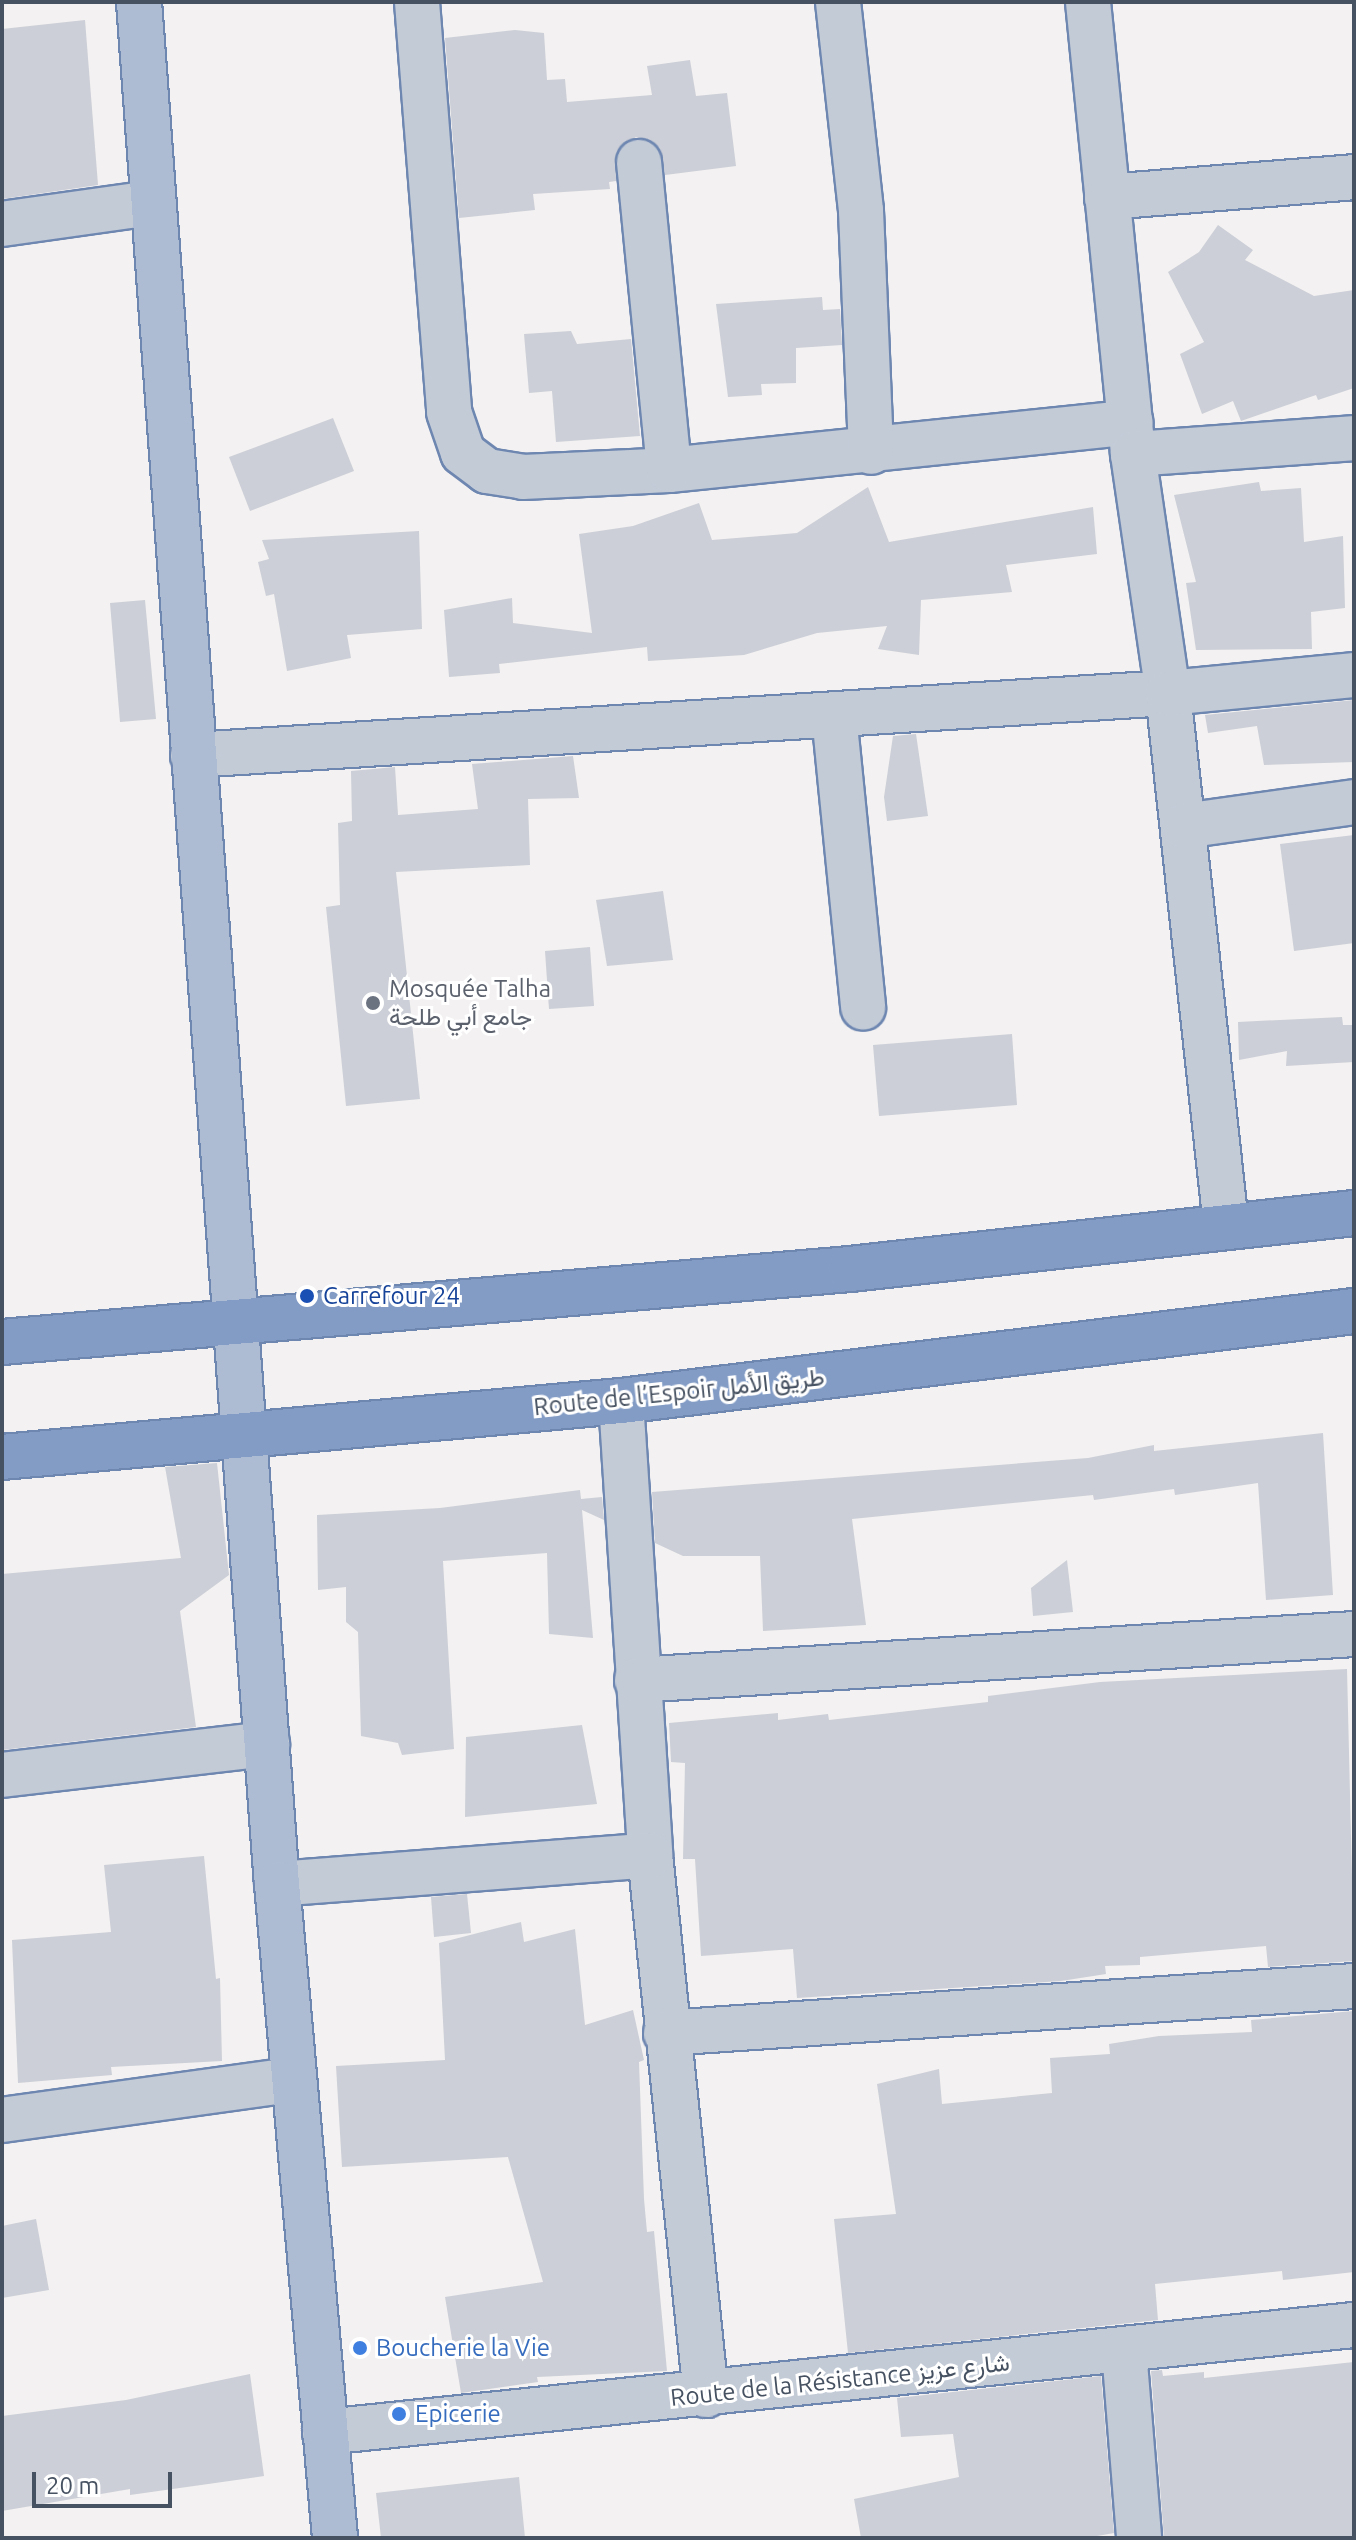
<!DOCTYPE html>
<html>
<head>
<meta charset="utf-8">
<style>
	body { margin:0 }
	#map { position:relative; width:1356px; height:2540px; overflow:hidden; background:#f3f1f1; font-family:Ubuntu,Vazirmatn,sans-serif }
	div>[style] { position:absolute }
	.building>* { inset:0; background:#cccfd7 }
	.roads { filter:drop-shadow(2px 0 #6e87b1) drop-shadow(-2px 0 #6e87b1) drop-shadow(0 2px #6e87b1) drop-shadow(0 -2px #6e87b1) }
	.minor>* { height:44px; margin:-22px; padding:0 22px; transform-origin:22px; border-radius:22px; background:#c3cbd7 }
	.major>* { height:44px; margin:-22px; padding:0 22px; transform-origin:22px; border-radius:22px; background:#adbcd3 }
	.highway>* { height:44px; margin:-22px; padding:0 22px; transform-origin:22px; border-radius:22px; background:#839cc5 }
	.dots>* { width:22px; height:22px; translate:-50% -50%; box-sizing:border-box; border:4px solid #fff; border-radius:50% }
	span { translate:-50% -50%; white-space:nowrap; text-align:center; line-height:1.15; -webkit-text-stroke:6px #fff; paint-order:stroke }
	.worship-label { font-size:24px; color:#5b616d }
	.left { translate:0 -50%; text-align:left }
	.transit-label { font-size:24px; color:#164399 }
	.street-label { font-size:24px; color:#465161 }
	.shop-label { font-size:24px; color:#366cbe }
	.frame { position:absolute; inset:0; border:4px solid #465161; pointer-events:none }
	.scale { position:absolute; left:32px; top:2472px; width:140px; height:36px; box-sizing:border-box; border:4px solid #465161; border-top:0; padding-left:10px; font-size:24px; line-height:28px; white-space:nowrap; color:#465161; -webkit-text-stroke:6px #fff; paint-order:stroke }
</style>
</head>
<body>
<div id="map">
	<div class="building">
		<i style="clip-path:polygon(85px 20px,98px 185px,2px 199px,2px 29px)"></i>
		<i style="clip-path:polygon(515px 30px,544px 33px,547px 80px,565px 79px,567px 102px,652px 95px,647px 66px,690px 60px,696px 96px,727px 93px,736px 166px,665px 175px,659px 147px,636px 137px,617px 151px,616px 181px,609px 182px,610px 189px,533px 194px,535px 210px,459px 218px,445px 38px)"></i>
		<i style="clip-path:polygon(1218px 225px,1253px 250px,1245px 260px,1314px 296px,1354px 290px,1354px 388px,1318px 400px,1316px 395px,1241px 421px,1233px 401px,1202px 414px,1180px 354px,1204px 342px,1168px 272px,1199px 252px)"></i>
		<i style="clip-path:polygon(822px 297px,823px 310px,840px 309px,842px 345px,796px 348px,796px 383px,761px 384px,762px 395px,728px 397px,716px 304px)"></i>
		<i style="clip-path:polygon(571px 331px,577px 344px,631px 339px,640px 436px,556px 442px,552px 391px,529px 393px,524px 334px)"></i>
		<i style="clip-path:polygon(333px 418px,354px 471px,250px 511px,229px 457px)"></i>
		<i style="clip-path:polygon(1259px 482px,1261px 491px,1301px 488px,1304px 542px,1343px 536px,1345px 608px,1311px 612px,1312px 649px,1196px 650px,1186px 583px,1196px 582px,1174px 495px)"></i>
		<i style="clip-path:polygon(868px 487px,889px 542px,1093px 507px,1097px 554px,1006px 565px,1012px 592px,921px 600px,919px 655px,878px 649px,887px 626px,817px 633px,744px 655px,648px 661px,647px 647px,499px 664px,500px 673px,449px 677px,444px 610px,512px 598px,513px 623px,592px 633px,579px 534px,633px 526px,699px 503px,712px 540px,797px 533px)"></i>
		<i style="clip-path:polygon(419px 531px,422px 629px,347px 635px,351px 658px,287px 671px,274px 594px,266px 596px,258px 562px,269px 559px,262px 540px)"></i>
		<i style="clip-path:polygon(145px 600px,156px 719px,120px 722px,110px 603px)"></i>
		<i style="clip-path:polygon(1354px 700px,1354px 762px,1264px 765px,1257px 726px,1208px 733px,1205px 715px)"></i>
		<i style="clip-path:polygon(916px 734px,928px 816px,887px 821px,884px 797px,893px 736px)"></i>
		<i style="clip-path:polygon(573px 756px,579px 798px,528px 799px,530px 865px,396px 872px,420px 1099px,346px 1106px,326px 907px,340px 905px,338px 823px,352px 821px,351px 771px,395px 767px,398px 815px,478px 809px,472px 764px)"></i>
		<i style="clip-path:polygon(1354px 835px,1354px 943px,1294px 951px,1280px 844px)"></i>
		<i style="clip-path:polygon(663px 891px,673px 960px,607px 966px,596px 900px)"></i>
		<i style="clip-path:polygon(590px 947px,594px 1006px,549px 1009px,545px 951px)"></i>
		<i style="clip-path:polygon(1342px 1017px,1343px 1025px,1354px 1025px,1354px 1062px,1286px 1066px,1287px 1051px,1239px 1060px,1238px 1022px)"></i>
		<i style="clip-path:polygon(1012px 1034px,1017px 1105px,879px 1116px,873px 1045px)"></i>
		<i style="clip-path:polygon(1323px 1433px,1333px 1595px,1266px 1600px,1258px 1483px,1175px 1495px,1174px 1489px,1094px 1500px,1093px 1495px,852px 1519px,866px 1625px,763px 1631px,760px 1556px,683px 1556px,655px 1543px,652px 1492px,1088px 1458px,1154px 1445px,1154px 1451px)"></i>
		<i style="clip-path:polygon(217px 1463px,229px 1575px,180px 1611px,196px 1727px,2px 1750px,2px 1574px,181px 1558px,165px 1467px)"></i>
		<i style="clip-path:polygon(580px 1490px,581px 1499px,602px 1497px,604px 1520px,582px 1510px,593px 1638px,549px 1634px,547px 1553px,443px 1561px,454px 1749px,402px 1755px,398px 1743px,361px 1736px,358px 1632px,346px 1622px,346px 1587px,318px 1590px,317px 1515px,440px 1508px)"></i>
		<i style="clip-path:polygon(1067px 1560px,1073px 1612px,1033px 1616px,1031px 1588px)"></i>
		<i style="clip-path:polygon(1347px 1669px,1354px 1961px,1268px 1967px,1266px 1946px,1140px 1957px,1140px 1965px,1105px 1966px,1106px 1974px,1061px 1981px,797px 1998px,793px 1949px,701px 1956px,695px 1859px,683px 1859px,685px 1763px,671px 1762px,669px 1723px,778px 1713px,778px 1720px,828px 1714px,829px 1720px,988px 1702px,988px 1696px,1100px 1682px)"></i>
		<i style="clip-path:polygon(582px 1725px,597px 1804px,465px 1817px,466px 1737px)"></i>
		<i style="clip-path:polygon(204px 1856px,216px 1979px,220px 1978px,222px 2061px,111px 2067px,112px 2075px,18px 2083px,12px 1940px,111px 1932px,104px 1865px)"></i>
		<i style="clip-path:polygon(467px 1894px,471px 1933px,434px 1937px,431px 1897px)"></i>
		<i style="clip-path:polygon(521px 1922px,524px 1942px,575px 1929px,585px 2025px,633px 2010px,644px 2060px,639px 2062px,644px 2199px,647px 2232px,654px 2231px,667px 2371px,537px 2377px,538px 2382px,461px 2393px,445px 2297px,543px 2282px,508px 2157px,342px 2167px,336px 2066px,445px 2060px,439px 1943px)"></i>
		<i style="clip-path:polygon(1354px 2011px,1354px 2272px,1283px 2280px,1282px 2271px,1155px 2284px,1158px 2320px,848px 2353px,834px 2219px,896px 2214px,877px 2084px,939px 2069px,942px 2104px,1052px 2093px,1050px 2058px,1110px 2054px,1109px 2044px,1159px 2036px,1252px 2032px,1251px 2020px)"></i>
		<i style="clip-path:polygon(36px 2219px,49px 2290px,2px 2298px,2px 2226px)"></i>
		<i style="clip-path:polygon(1354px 2362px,1354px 2538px,1164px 2538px,1151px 2371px,1162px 2370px,1163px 2376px,1204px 2372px,1204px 2378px)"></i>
		<i style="clip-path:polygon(250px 2374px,264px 2476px,130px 2495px,130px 2489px,2px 2511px,2px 2416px,126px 2400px)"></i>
		<i style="clip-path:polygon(1101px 2376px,1114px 2533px,1086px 2538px,861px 2538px,854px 2499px,959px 2477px,953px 2434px,901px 2437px,897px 2398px)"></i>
		<i style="clip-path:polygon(519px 2477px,525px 2538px,381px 2538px,376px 2493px)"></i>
	</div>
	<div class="roads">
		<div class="minor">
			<i style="left:417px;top:2px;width:411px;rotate:85.5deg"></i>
			<i style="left:449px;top:412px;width:43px;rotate:71.1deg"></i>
			<i style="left:463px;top:453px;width:30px;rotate:37deg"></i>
			<i style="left:487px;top:471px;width:36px;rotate:9deg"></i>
			<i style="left:523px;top:477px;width:146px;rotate:-2.7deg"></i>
			<i style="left:669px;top:470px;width:464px;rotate:-5.9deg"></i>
			<i style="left:838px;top:2px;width:210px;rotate:83.7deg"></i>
			<i style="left:861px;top:211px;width:241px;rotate:87.6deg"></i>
			<i style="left:1088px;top:2px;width:454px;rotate:84.3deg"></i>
			<i style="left:1133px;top:454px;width:242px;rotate:81.7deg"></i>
			<i style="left:1168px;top:693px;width:535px;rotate:83.78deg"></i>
			<i style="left:639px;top:162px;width:309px;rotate:84.4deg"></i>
			<i style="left:1107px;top:197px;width:248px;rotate:-4.6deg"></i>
			<i style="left:2px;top:224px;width:150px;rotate:-8deg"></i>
			<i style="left:1133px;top:454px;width:222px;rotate:-4.1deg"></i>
			<i style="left:834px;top:715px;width:294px;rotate:84.3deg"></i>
			<i style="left:193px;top:755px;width:977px;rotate:-3.64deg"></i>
			<i style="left:1168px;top:693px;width:187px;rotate:-5.5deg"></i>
			<i style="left:1184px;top:826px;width:172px;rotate:-8deg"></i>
			<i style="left:621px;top:1401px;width:455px;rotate:86.3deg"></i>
			<i style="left:650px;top:1855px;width:543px;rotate:84.08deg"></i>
			<i style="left:637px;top:1680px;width:718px;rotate:-3.67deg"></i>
			<i style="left:2px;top:1775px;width:267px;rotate:-6.7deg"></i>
			<i style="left:277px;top:1884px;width:374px;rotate:-4.4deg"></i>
			<i style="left:666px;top:2033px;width:690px;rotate:-3.91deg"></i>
			<i style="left:2px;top:2120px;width:293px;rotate:-7.9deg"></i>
			<i style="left:1124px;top:2350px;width:189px;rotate:85.4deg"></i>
			<i style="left:325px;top:2432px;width:1035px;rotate:-5.94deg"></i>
		</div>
		<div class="major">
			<i style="left:139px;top:2px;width:1887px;rotate:85.81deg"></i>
			<i style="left:277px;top:1884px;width:657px;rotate:84.93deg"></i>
		</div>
		<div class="highway">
			<i style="left:2px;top:1342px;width:851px;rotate:-4.92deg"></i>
			<i style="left:850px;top:1269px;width:507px;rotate:-6.34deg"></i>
			<i style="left:2px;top:1457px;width:622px;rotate:-5.17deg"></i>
			<i style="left:621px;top:1401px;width:739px;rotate:-7deg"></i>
		</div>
	</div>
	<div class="dots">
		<i style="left:373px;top:1003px;background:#6b7280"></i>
		<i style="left:307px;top:1296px;background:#1a4fb4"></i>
		<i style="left:360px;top:2348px;background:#3f7fe0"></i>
		<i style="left:399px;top:2414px;background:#3f7fe0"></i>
	</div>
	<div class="worship-label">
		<span class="left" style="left:389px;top:1003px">Mosquée Talha<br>جامع أبي طلحة</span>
	</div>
	<div class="transit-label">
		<span class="left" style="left:323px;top:1296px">Carrefour 24</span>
	</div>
	<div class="street-label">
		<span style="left:679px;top:1392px;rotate:-6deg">Route de l’Espoir طريق الأمل</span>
		<span style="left:840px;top:2380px;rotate:-6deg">Route de la Résistance شارع عزيز</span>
	</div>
	<div class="shop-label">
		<span class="left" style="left:376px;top:2348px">Boucherie la Vie</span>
		<span class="left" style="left:415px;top:2414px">Epicerie</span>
	</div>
	<div class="frame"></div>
	<div class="scale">20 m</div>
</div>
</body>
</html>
